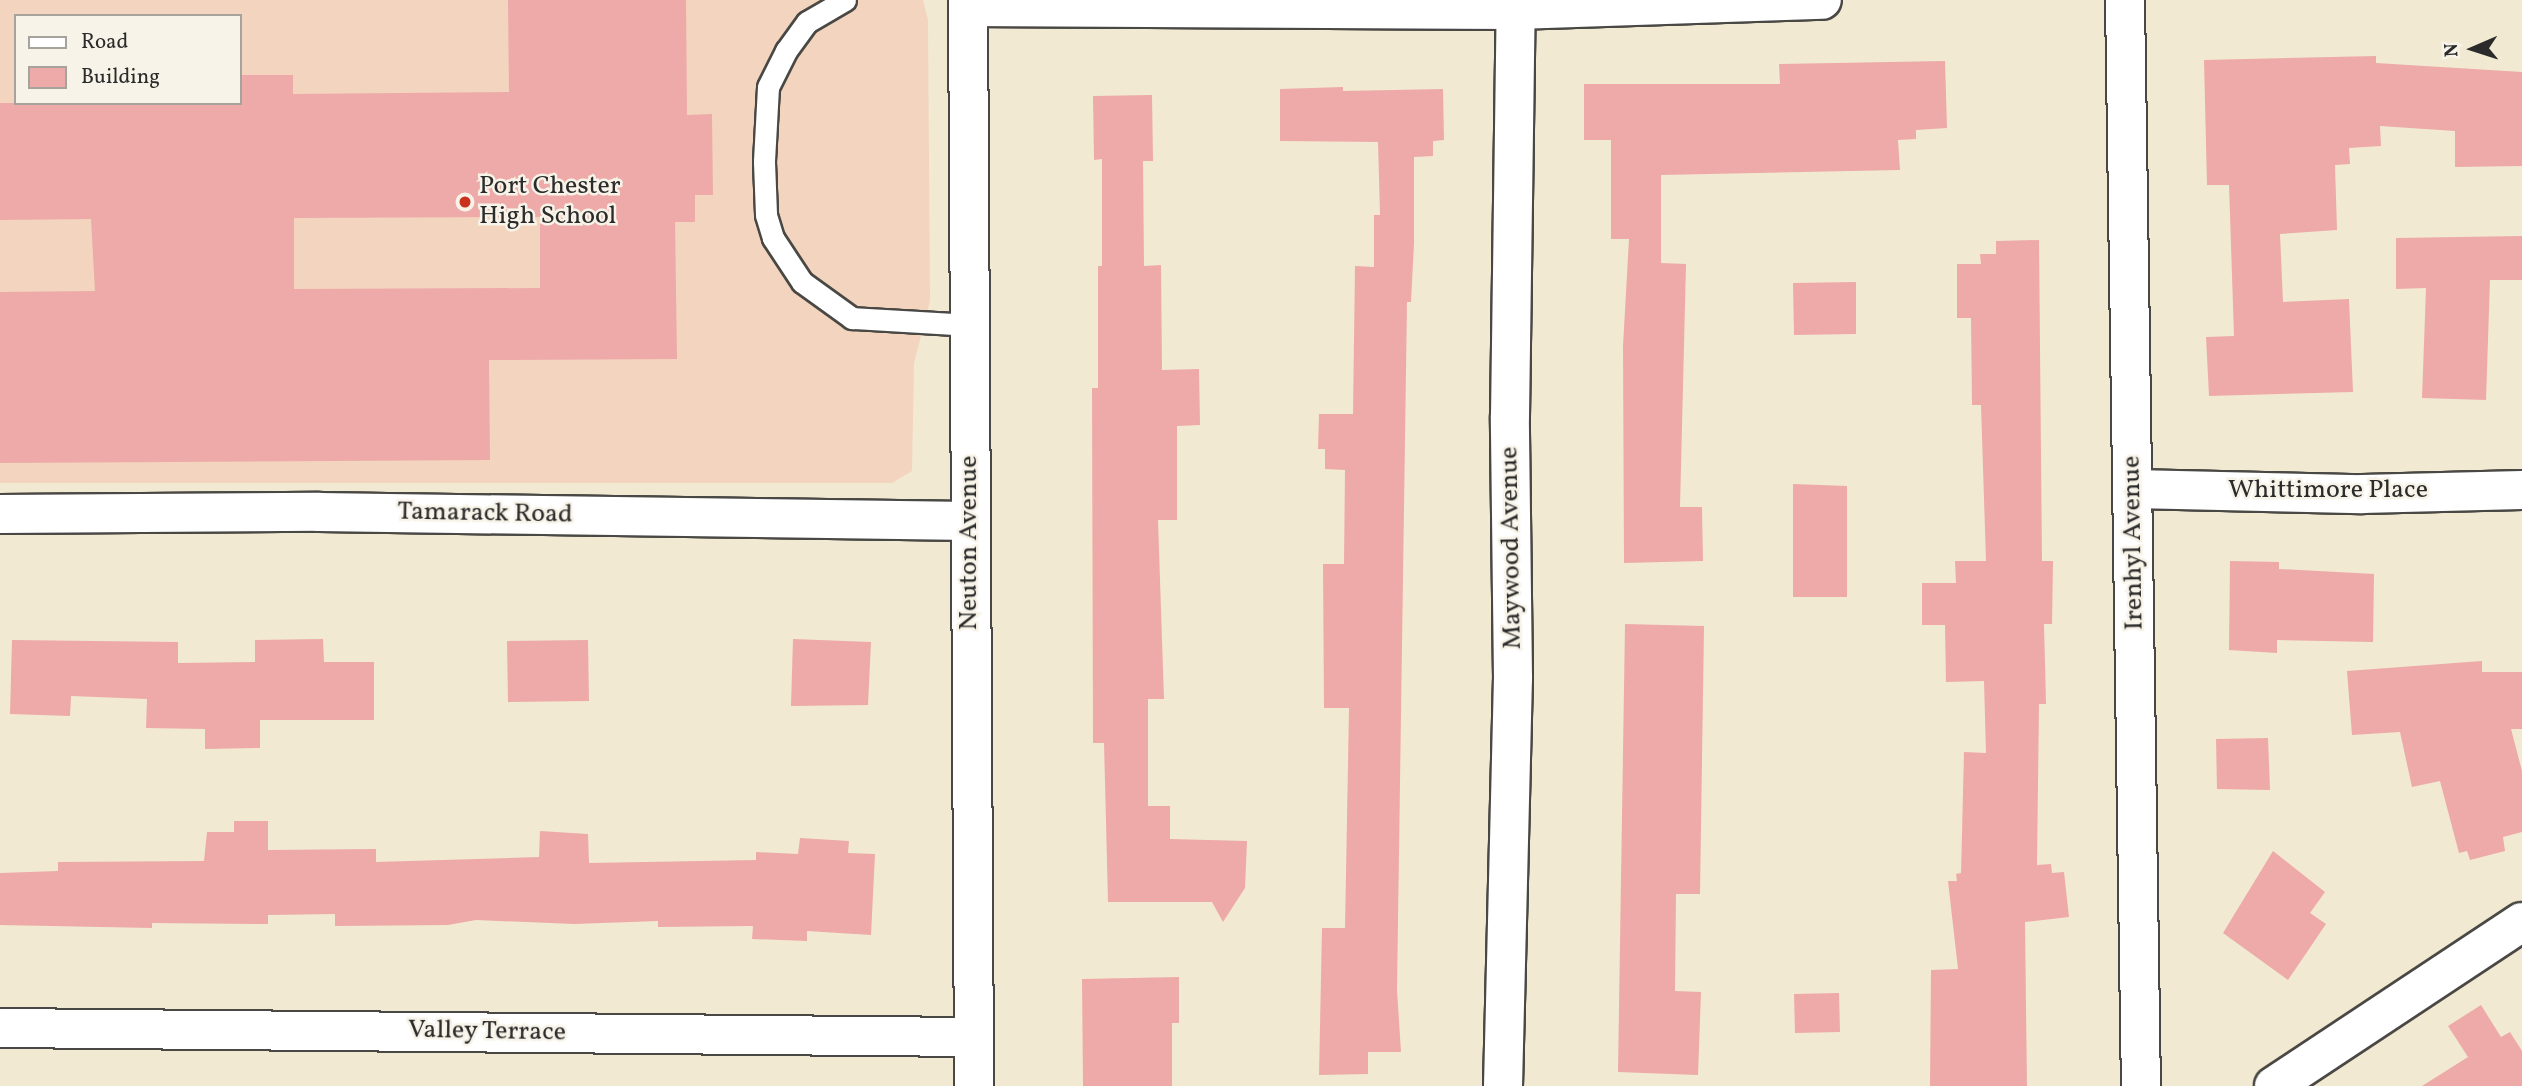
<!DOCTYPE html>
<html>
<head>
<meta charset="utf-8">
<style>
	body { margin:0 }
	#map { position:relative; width:2522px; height:1086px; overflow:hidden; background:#f2e9d2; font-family:Vollkorn,serif }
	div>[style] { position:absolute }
	.built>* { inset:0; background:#f3d4be }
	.building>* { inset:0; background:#edaaa8 }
	.roads { filter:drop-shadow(2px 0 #494844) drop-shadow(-2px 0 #494844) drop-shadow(0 2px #494844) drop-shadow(0 -2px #494844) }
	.service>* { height:21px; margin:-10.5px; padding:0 10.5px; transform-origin:10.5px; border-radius:10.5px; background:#fff }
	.minor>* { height:38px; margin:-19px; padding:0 19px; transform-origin:19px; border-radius:19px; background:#fff }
	.dots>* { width:19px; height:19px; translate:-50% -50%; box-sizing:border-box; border:4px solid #f7f3e8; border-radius:50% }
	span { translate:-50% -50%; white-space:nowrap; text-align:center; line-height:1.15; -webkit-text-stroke:5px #f7f3e8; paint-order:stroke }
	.poi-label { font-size:26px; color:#2b2b2b }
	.left { translate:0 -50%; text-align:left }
	.street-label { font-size:26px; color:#2b2b2b }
	.legend { position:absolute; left:14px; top:14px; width:228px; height:91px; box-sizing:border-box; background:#f7f3e8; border:2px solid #a5a39c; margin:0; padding:9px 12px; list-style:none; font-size:21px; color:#2b2b2b }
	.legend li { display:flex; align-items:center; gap:14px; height:35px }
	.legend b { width:35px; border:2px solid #a5a39c }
	.north { position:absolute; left:2438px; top:14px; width:70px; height:70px; -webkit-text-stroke:5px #f7f3e8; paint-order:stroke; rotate:267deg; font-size:19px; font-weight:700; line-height:28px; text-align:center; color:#2b2b2b }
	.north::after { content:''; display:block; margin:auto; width:24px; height:32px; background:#2b2b2b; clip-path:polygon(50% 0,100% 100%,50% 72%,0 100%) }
</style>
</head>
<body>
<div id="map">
	<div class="built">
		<i style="clip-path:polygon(evenodd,0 0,923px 0,928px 20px,930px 301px,914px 363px,912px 471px,892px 483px,0 483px,0 0,16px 16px,240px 16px,240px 103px,16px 103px,16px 16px)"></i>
	</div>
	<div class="building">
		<i style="clip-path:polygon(evenodd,508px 0,686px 0,687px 115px,712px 114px,713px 195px,695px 195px,695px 222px,675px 222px,677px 359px,489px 360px,490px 460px,0 463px,0 292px,95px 291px,91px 219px,0 220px,0 103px,240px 103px,240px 75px,293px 75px,293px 94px,509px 92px,508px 0,540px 217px,540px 288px,294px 289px,294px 218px,540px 217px)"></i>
		<i style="clip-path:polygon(2376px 56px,2376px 63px,2522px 72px,2522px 166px,2455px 167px,2455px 131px,2380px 126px,2381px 146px,2349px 148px,2350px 164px,2335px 165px,2337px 230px,2280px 234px,2283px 302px,2349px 299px,2353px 392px,2209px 396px,2206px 337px,2234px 336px,2229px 185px,2207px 185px,2204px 60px)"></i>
		<i style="clip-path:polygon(1945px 61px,1947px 128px,1916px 130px,1916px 139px,1898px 140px,1900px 170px,1661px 175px,1661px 263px,1686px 264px,1680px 507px,1702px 507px,1703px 561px,1624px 563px,1623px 346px,1629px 239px,1611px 239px,1611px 140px,1584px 140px,1584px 84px,1780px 84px,1779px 64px)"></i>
		<i style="clip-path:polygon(1343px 87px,1343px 91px,1443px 89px,1444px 140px,1433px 141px,1433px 156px,1414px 157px,1414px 243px,1411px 302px,1407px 302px,1397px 990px,1401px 1052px,1368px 1052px,1368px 1074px,1319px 1075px,1322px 928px,1345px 928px,1349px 708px,1324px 708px,1323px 564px,1344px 564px,1345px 470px,1325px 469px,1325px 449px,1318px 449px,1319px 414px,1353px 414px,1355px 266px,1374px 267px,1374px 215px,1380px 215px,1378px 142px,1280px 141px,1280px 89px)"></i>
		<i style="clip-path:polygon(1152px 95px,1153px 161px,1143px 161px,1144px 266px,1161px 265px,1162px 370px,1199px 369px,1200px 425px,1177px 426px,1177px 520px,1158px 520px,1164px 699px,1148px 699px,1148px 806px,1170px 806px,1170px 839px,1247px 841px,1245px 888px,1223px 922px,1212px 902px,1108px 902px,1104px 743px,1093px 743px,1092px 388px,1098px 388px,1098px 266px,1102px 266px,1102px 159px,1094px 160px,1093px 96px)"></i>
		<i style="clip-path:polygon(2522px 236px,2522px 280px,2490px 280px,2486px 400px,2422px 398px,2426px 288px,2396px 289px,2396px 238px)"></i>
		<i style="clip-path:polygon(2039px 240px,2042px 561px,2053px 561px,2052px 624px,2044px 624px,2046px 704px,2039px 704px,2037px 865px,2051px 864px,2052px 873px,2064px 872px,2069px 917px,2025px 922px,2027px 1086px,1930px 1086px,1931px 970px,1958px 969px,1948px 881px,1957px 881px,1956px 874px,1961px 873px,1964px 752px,1986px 753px,1984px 681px,1946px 682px,1945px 625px,1922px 625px,1922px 583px,1956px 583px,1955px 561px,1986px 561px,1981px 405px,1972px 405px,1971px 318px,1957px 318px,1957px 264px,1981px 264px,1980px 254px,1996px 254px,1996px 241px)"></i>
		<i style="clip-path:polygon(1856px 282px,1856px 334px,1794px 335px,1793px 283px)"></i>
		<i style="clip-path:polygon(1793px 484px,1847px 486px,1847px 597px,1793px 597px)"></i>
		<i style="clip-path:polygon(2230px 561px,2279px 562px,2279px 569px,2374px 574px,2373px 642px,2277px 640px,2277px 653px,2229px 650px)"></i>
		<i style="clip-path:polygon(1625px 624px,1704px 626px,1700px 894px,1676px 894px,1675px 991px,1701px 992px,1698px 1075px,1618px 1072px)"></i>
		<i style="clip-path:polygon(323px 639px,324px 662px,374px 662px,374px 720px,260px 720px,260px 748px,205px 749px,205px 729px,146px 728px,147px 699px,71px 696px,70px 716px,10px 714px,12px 640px,178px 642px,178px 663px,255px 662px,255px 640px)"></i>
		<i style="clip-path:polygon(793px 639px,871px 642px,868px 705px,791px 706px)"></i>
		<i style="clip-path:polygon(588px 640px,589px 701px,508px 702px,507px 641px)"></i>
		<i style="clip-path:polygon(2482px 661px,2482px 672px,2522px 672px,2522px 729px,2511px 729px,2522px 771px,2522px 832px,2503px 837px,2505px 851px,2470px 860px,2467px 851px,2459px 853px,2440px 781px,2412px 787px,2400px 732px,2352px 735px,2347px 671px)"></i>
		<i style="clip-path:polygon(2268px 738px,2270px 790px,2217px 789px,2216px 739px)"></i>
		<i style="clip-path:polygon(234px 821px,268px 821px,268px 850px,376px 849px,376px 862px,539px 857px,540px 831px,588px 834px,589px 863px,756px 860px,756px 852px,798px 854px,800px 838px,849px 841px,848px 853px,875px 854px,871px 935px,807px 931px,807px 941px,752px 939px,753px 926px,658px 927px,658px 921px,574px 924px,476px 920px,448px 925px,335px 926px,335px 914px,268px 915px,268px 924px,152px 923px,152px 928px,0 925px,0 873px,58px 871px,58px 862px,204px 861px,207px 832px,234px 832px)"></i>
		<i style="clip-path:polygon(2273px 851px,2325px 892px,2310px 913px,2326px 924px,2288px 980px,2223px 933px)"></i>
		<i style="clip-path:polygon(1179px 977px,1179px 1023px,1172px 1023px,1172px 1086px,1083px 1086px,1082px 979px)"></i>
		<i style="clip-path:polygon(1839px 993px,1840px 1032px,1795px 1033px,1794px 994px)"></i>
		<i style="clip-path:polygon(2481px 1005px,2501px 1037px,2510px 1032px,2522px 1051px,2522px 1086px,2422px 1086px,2468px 1057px,2448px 1026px)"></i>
	</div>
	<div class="roads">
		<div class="service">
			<i style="left:845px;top:0;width:44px;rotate:149.9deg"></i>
			<i style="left:807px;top:22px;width:36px;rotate:126deg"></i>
			<i style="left:786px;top:51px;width:40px;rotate:116.6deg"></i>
			<i style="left:768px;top:87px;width:75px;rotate:93.1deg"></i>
			<i style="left:764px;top:162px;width:53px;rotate:87.8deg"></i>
			<i style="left:766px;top:215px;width:24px;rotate:73deg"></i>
			<i style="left:773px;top:238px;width:53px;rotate:56.6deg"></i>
			<i style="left:802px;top:282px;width:62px;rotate:35.8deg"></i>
			<i style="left:852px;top:318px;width:117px;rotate:3.4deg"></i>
		</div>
		<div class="minor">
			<i style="left:968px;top:0;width:1086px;rotate:89.68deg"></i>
			<i style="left:2125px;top:0;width:1086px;rotate:89.16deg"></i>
			<i style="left:968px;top:7px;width:548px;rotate:0.31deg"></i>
			<i style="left:1516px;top:10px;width:306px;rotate:-1.9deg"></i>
			<i style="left:2134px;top:489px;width:228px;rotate:1.3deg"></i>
			<i style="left:2362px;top:494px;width:160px;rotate:-1.4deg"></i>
			<i style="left:0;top:514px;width:319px;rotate:-0.4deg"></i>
			<i style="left:319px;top:512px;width:651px;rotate:0.79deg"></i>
			<i style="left:0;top:1028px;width:974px;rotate:0.53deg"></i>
			<i style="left:1503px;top:1086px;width:408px;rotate:-88.6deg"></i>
			<i style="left:1513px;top:678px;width:262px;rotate:-90.7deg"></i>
			<i style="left:1510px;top:416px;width:406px;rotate:-89.2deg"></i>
			<i style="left:2274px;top:1086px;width:297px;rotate:-33.5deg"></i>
		</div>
	</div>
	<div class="dots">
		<i style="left:465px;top:202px;background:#c8321e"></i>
	</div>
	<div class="poi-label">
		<span class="left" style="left:479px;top:202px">Port Chester<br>High School</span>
	</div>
	<div class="street-label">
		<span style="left:2328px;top:491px">Whittimore Place</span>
		<span style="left:485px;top:514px;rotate:1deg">Tamarack Road</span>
		<span style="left:970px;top:543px;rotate:-90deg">Neuton Avenue</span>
		<span style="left:2134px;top:543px;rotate:-91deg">Irenhyl Avenue</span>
		<span style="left:1512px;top:548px;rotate:-91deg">Maywood Avenue</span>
		<span style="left:487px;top:1032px;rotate:1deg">Valley Terrace</span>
	</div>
	<ul class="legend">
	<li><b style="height:9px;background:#fff"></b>Road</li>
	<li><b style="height:19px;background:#edaaa8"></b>Building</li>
	</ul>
	<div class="north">N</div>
</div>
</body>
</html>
